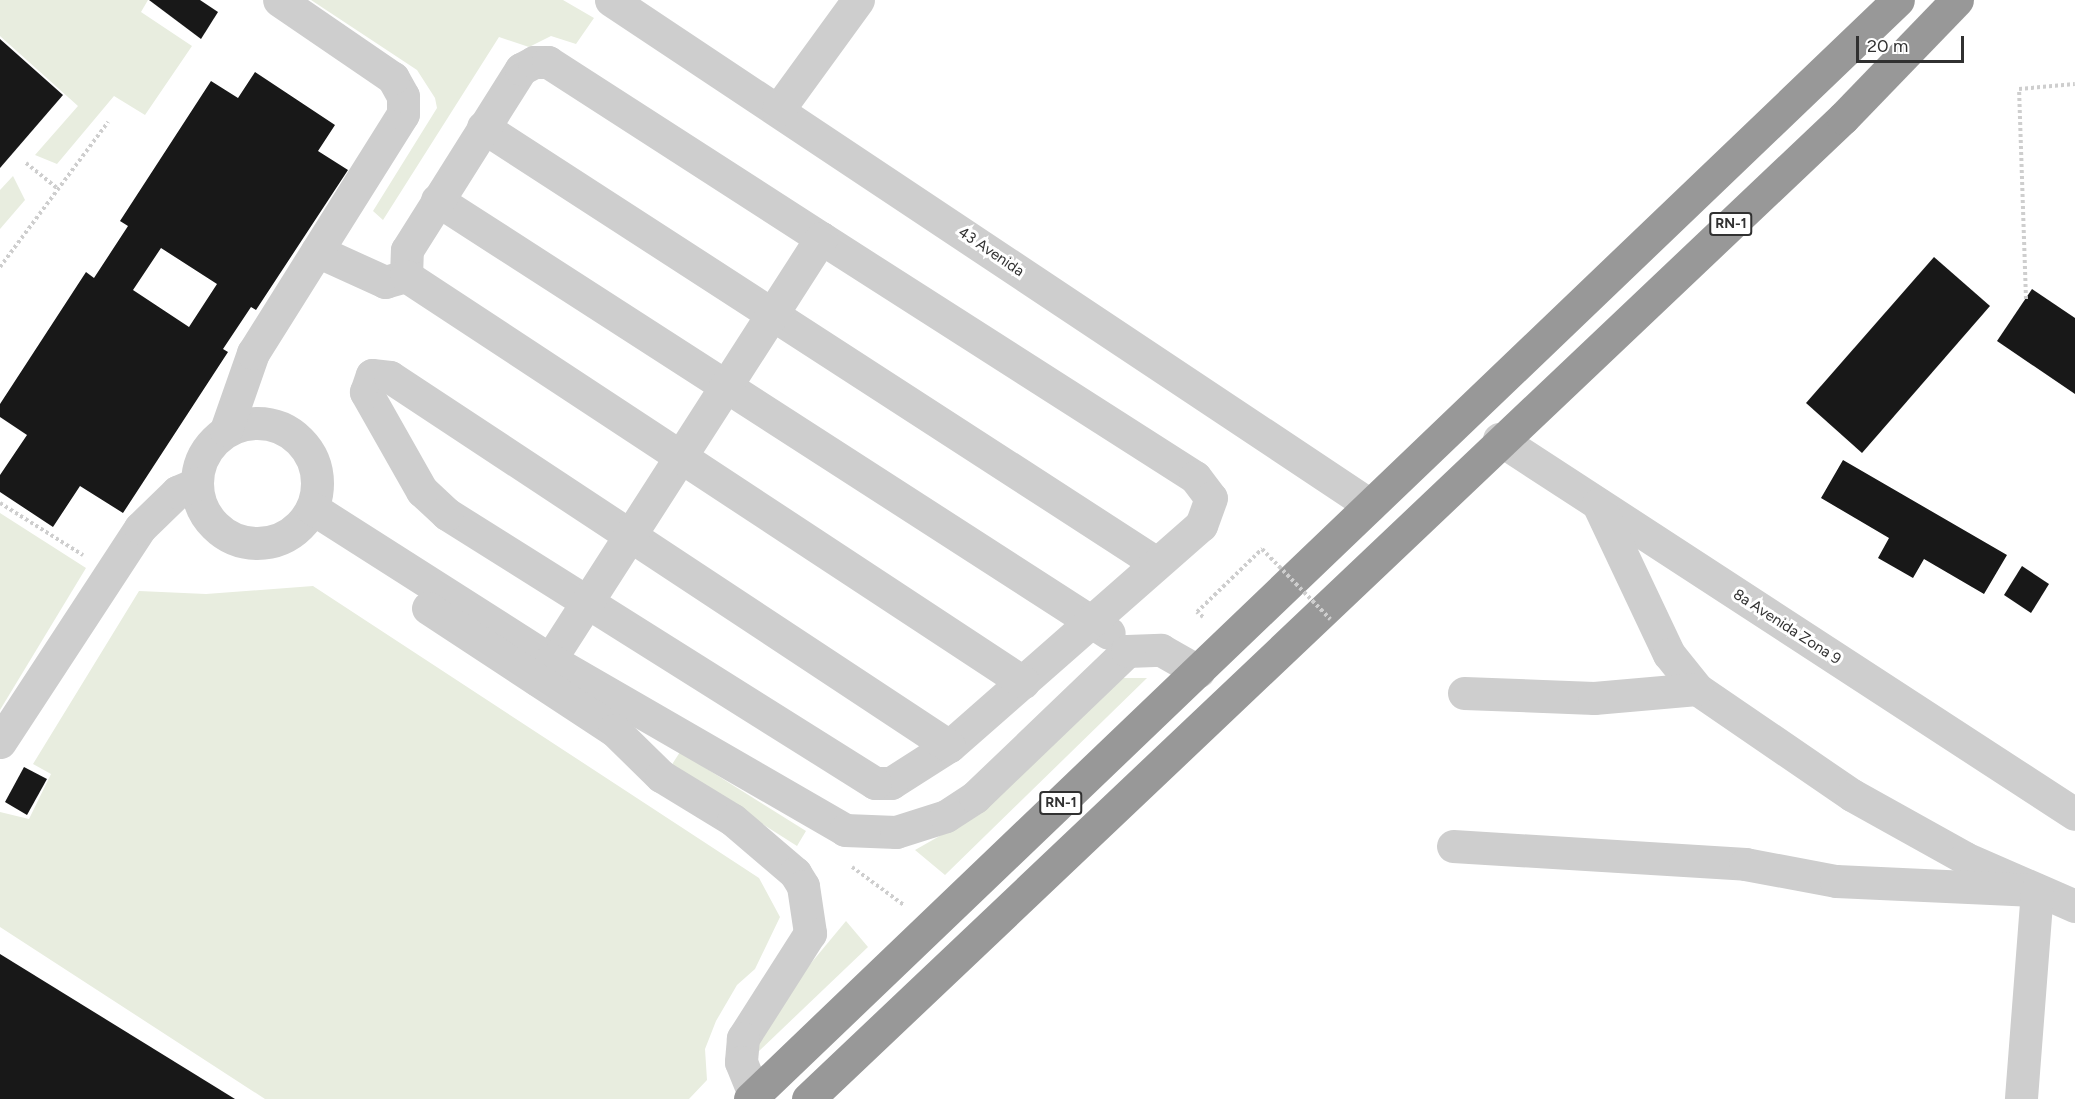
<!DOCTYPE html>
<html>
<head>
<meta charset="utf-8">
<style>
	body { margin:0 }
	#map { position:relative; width:2075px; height:1099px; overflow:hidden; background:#fff; font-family:Figtree,sans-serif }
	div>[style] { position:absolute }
	.green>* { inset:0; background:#e8eddf }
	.building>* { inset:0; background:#181818 }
	.path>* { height:4px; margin-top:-2px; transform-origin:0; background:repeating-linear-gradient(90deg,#cecece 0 3px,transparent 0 6px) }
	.minor>* { height:33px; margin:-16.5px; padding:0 16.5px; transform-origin:16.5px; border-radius:16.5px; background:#cecece }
	.minor>.ring { margin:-16.5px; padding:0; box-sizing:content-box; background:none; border:33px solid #cecece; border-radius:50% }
	.highway>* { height:33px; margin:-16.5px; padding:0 16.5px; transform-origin:16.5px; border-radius:16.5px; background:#989898 }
	.path-bridge>* { height:4px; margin-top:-2px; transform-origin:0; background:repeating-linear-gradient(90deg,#cecece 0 3px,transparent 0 6px) }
	span { translate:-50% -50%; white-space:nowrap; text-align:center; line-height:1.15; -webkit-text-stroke:6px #fff; paint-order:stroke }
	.shield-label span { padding:2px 4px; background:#fff; border:2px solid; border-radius:4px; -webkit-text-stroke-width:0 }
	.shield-label { font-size:14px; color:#313131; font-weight:700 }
	.street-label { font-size:15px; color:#313131 }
	.scale { position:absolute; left:1856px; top:36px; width:108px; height:27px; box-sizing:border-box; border:3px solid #313131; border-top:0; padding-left:8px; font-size:18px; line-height:21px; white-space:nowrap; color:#313131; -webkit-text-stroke:4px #fff; paint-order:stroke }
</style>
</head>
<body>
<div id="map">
	<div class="green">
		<i style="clip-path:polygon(0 0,148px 0,141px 12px,192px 46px,145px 115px,114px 96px,57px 164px,35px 155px,78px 106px,0 36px)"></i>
		<i style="clip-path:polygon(311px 0,563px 0,594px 18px,576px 44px,551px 36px,529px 47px,499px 37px,383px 220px,373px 211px,437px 108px,435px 98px,417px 70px)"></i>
		<i style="clip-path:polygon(13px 176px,25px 200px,0 229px,0 190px)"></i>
		<i style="clip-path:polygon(0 513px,86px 568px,0 710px)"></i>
		<i style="clip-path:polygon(313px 586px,759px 878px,780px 917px,755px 969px,737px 985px,716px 1021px,705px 1049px,707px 1080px,689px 1099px,265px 1099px,0 927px,0 812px,29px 819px,51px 774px,33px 764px,139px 591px,206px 594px)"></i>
		<i style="clip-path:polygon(1115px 678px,1147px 678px,945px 875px,915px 850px,945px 833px)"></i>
		<i style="clip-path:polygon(680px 752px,806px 831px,797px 846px,671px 766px)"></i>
		<i style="clip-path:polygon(846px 921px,868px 947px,758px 1052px,755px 1044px,777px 1004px)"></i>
	</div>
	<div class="building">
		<i style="clip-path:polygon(149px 0,200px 0,218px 12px,201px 39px)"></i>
		<i style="clip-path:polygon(0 39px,63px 95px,0 168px)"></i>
		<i style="clip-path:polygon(evenodd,255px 72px,335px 125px,318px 151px,348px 170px,256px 310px,251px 307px,223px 349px,228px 352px,123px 513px,80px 486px,53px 527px,0 492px,0 475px,27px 435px,0 417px,0 404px,86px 272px,94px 278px,128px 226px,120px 221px,211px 81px,238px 98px,255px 72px,161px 248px,217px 284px,189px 327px,133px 290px,161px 248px)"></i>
		<i style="clip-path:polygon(1934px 257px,1990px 306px,1862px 453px,1806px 403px)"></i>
		<i style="clip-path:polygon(2032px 289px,2075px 318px,2075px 394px,1997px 341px)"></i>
		<i style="clip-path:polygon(1843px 460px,2007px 555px,1984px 594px,1924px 559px,1913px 578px,1878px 558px,1889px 538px,1821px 498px)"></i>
		<i style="clip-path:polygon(2022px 566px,2049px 584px,2031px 613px,2004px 595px)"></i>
		<i style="clip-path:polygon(24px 767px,47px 779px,27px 815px,5px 802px)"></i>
		<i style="clip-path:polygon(0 954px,235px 1099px,0 1099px)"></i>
	</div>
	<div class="path">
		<i style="left:26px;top:163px;width:40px;rotate:39deg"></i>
		<i style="left:0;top:267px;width:181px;rotate:-53.3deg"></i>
		<i style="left:2026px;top:299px;width:210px;rotate:-91.9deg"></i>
		<i style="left:2019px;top:89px;width:56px;rotate:-5.1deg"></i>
		<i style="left:0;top:503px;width:98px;rotate:32.1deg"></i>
		<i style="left:1203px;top:617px;width:8px;rotate:-140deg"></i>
		<i style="left:1197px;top:612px;width:91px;rotate:-44.1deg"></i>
		<i style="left:852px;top:867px;width:64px;rotate:36.2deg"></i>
	</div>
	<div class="minor">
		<i style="left:611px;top:0;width:912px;rotate:33.64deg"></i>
		<i style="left:778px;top:110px;width:136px;rotate:-54deg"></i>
		<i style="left:483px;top:127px;width:801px;rotate:32.92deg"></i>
		<i style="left:437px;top:200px;width:799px;rotate:32.8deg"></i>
		<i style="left:821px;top:238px;width:444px;rotate:32.6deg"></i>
		<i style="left:1195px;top:477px;width:26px;rotate:53deg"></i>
		<i style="left:1211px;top:498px;width:29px;rotate:110deg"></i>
		<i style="left:1201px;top:525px;width:335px;rotate:138.7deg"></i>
		<i style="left:949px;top:746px;width:69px;rotate:147.5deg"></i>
		<i style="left:891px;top:783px;width:16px;rotate:180deg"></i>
		<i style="left:875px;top:783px;width:506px;rotate:-147.85deg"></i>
		<i style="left:447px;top:514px;width:34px;rotate:-137deg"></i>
		<i style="left:422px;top:491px;width:114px;rotate:-119.5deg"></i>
		<i style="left:366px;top:392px;width:18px;rotate:-71deg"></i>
		<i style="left:372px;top:375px;width:18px;rotate:6deg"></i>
		<i style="left:390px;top:377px;width:670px;rotate:33.43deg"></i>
		<i style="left:317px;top:251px;width:75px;rotate:24.5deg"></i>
		<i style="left:385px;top:282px;width:22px;rotate:-16deg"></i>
		<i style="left:406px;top:276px;width:26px;rotate:-88deg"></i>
		<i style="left:407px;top:250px;width:214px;rotate:-57.8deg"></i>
		<i style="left:521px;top:69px;width:15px;rotate:-28deg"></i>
		<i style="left:534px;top:62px;width:14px"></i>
		<i style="left:548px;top:62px;width:325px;rotate:32.8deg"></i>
		<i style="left:821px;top:238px;width:525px;rotate:122.72deg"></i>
		<i style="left:406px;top:276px;width:739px;rotate:33.35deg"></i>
		<i class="ring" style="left:197px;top:423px;width:87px;height:87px"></i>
		<i style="left:226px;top:430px;width:82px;rotate:-70.7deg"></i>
		<i style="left:253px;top:353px;width:282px;rotate:-57.9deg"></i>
		<i style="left:403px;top:114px;width:18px;rotate:-90deg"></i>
		<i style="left:403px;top:96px;width:21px;rotate:-119deg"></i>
		<i style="left:393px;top:78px;width:138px;rotate:-145.6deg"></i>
		<i style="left:1499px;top:439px;width:687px;rotate:33.07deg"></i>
		<i style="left:1598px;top:504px;width:166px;rotate:64.7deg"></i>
		<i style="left:1669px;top:654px;width:45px;rotate:51.3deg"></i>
		<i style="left:1697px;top:689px;width:188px;rotate:34.4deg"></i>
		<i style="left:1852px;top:795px;width:129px;rotate:29.1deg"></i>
		<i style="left:1965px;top:858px;width:120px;rotate:23.6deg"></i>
		<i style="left:312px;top:508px;width:283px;rotate:32.5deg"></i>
		<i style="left:551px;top:660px;width:340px;rotate:30deg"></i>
		<i style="left:845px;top:830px;width:51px;rotate:2.2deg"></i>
		<i style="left:896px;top:832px;width:52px;rotate:-17.7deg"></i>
		<i style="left:946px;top:816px;width:35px;rotate:-33deg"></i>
		<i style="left:975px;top:797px;width:211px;rotate:-43.8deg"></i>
		<i style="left:1127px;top:651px;width:34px;rotate:-2deg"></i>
		<i style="left:1161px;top:650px;width:43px;rotate:29.6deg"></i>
		<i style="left:428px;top:608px;width:222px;rotate:33.3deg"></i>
		<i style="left:614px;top:730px;width:66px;rotate:44.4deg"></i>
		<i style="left:661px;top:776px;width:84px;rotate:31.4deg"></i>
		<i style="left:733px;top:820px;width:82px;rotate:40.5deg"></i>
		<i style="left:795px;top:873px;width:15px;rotate:58deg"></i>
		<i style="left:803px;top:886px;width:48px;rotate:81.5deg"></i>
		<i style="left:810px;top:933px;width:125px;rotate:122.5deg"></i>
		<i style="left:743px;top:1038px;width:24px;rotate:95deg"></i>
		<i style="left:741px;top:1062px;width:35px;rotate:68deg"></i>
		<i style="left:1464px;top:693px;width:130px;rotate:2.2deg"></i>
		<i style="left:1594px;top:698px;width:103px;rotate:-5deg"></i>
		<i style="left:0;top:742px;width:256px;rotate:-56.8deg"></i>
		<i style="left:140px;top:528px;width:52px;rotate:-44.2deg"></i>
		<i style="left:177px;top:492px;width:21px;rotate:-23deg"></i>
		<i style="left:1453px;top:846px;width:293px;rotate:3.5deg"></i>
		<i style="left:1745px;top:864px;width:93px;rotate:10.6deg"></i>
		<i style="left:1836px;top:881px;width:201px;rotate:2.6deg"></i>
		<i style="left:2037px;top:890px;width:210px;rotate:94.4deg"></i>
	</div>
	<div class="highway">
		<i style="left:750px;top:1099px;width:1589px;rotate:-43.75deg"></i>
		<i style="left:808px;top:1099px;width:1426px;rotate:-43.47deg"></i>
		<i style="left:1843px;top:118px;width:164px;rotate:-46deg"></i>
	</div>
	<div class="path-bridge">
		<i style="left:1262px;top:549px;width:98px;rotate:45.8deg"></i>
	</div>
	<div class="shield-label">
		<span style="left:1731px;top:224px">RN-1</span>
		<span style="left:1061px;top:803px">RN-1</span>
	</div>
	<div class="street-label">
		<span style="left:991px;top:252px;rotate:34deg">43 Avenida</span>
		<span style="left:1787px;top:627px;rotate:33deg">8a Avenida Zona 9</span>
	</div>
	<div class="scale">20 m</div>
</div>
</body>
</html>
